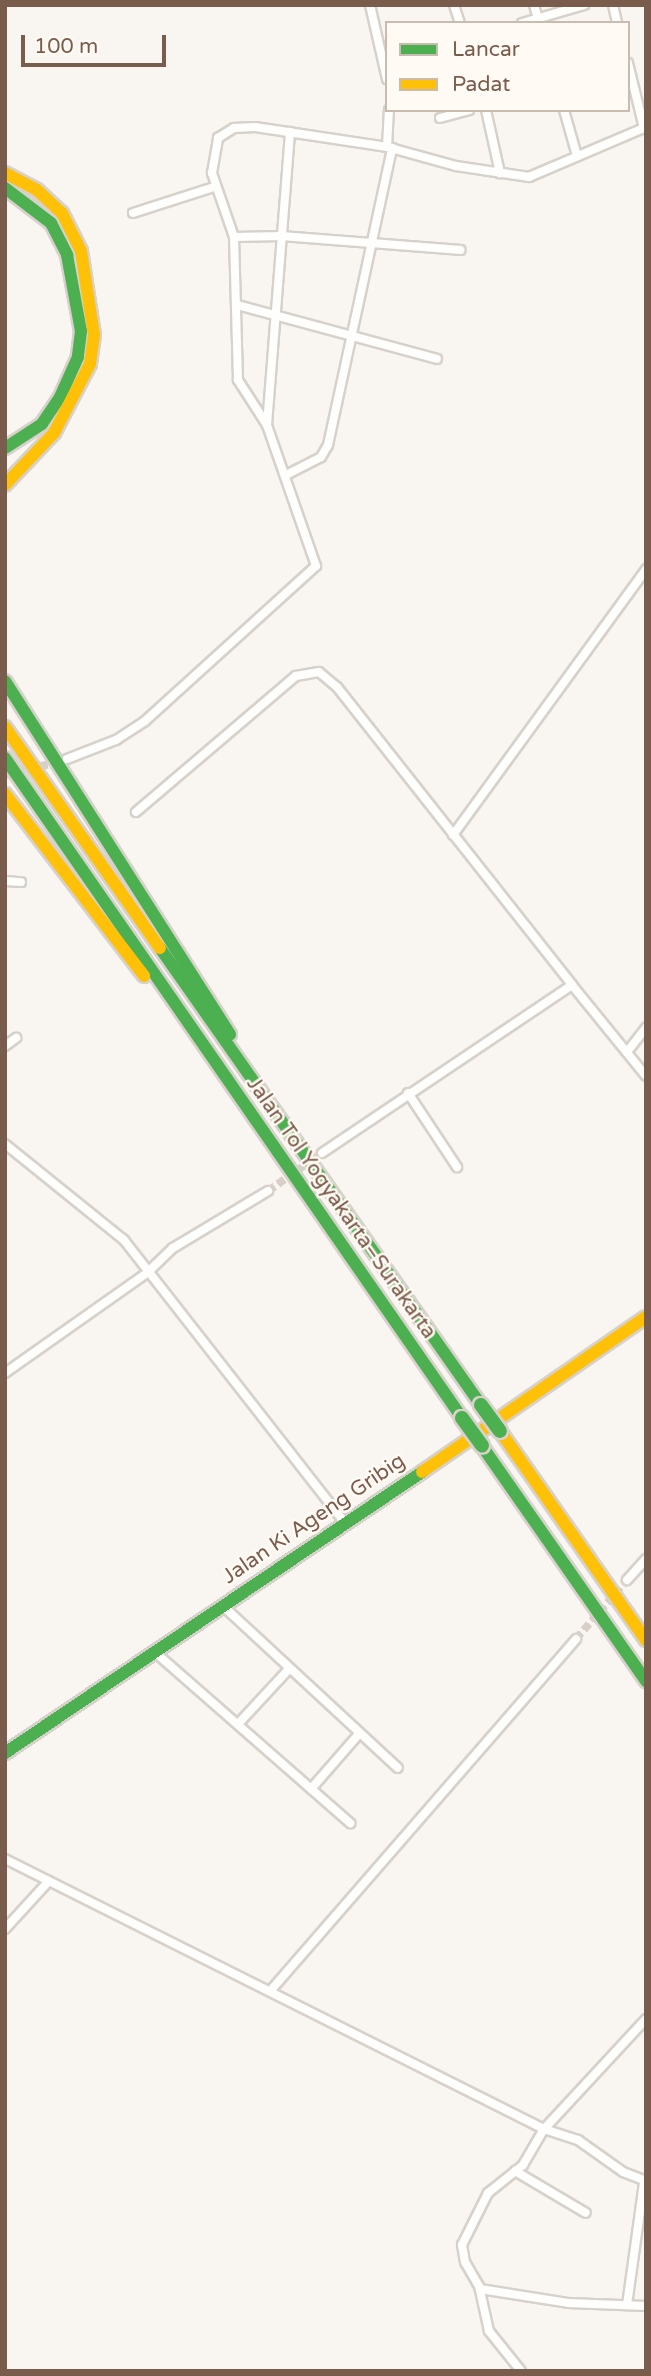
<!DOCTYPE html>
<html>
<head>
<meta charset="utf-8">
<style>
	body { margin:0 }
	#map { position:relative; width:651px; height:2376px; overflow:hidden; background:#f9f5f0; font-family:"Varela Round",sans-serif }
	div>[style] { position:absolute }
	.street-tunnel>* { height:8px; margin-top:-4px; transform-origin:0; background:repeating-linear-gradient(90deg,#d9cfc7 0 8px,transparent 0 12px) }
	.roads { filter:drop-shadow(2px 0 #d7d1cb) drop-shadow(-2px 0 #d7d1cb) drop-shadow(0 2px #d7d1cb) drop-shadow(0 -2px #d7d1cb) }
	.street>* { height:8px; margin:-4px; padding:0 4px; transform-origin:4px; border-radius:4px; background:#fefefd }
	.fast>* { height:12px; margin:-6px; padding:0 6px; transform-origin:6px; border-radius:6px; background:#4caf50 }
	.slow>* { height:12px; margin:-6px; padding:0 6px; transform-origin:6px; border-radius:6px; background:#ffc107 }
	.bridges { filter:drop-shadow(2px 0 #dad1cc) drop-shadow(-2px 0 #dad1cc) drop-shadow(0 2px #dad1cc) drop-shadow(0 -2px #dad1cc) }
	.fast-bridge>* { height:14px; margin:-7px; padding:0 7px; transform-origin:7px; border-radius:7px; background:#4caf50 }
	span { translate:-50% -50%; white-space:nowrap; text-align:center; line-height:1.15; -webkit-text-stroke:5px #fffaf3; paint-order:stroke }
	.street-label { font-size:21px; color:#7a5c4d }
	.frame { position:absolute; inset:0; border:7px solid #7a5c4d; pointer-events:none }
	.legend { position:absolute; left:385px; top:21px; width:245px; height:91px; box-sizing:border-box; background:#fffaf3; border:2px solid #cabbb1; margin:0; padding:9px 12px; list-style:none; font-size:21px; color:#7a5c4d }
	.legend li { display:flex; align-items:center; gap:14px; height:35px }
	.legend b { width:35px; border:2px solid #cabbb1 }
	.scale { position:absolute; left:21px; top:35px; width:145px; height:32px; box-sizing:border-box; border:4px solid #7a5c4d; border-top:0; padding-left:9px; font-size:21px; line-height:24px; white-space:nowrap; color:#7a5c4d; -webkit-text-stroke:5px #fffaf3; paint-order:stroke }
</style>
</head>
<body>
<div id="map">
	<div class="street-tunnel">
		<i style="left:5px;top:775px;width:55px;rotate:-13.8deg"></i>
		<i style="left:268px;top:1191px;width:66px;rotate:-35.1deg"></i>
		<i style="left:576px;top:1639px;width:78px;rotate:-49.2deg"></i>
	</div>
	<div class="roads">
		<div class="street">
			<i style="left:370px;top:5px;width:76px;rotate:77.1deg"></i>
			<i style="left:454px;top:5px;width:19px;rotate:72deg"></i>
			<i style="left:534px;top:5px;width:19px;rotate:74deg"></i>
			<i style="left:613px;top:5px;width:18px;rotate:77deg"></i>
			<i style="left:522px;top:23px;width:65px;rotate:-16.2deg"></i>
			<i style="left:628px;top:63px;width:67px;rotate:76.2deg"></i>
			<i style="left:486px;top:110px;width:65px;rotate:77.5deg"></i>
			<i style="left:564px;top:110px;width:48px;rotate:74.2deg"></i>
			<i style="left:440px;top:118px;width:30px;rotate:-15deg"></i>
			<i style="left:387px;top:147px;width:37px;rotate:-87deg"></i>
			<i style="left:133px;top:213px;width:85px;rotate:-17.8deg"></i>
			<i style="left:234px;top:237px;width:48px;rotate:-1.2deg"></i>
			<i style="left:282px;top:236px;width:179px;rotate:4.5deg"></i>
			<i style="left:237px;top:305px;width:207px;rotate:15.1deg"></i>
			<i style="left:267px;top:425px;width:294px;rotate:-85.5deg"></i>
			<i style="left:286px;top:475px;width:39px;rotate:-27deg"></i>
			<i style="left:321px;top:457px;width:14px;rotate:-60deg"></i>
			<i style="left:328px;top:445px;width:304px;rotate:-77.8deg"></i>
			<i style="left:67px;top:759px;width:53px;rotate:-21.2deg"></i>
			<i style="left:116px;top:740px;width:35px;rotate:-33deg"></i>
			<i style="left:145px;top:721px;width:231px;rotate:-42.2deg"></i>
			<i style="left:316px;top:566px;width:149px;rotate:-109.2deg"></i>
			<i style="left:267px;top:425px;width:54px;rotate:-122.8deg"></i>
			<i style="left:238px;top:380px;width:143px;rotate:-91.6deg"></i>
			<i style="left:234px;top:237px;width:68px;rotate:-109deg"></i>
			<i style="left:212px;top:173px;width:36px;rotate:-80deg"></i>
			<i style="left:218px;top:138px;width:19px;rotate:-32deg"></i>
			<i style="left:234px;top:128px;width:21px;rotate:-3deg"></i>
			<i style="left:255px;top:127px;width:134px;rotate:8.6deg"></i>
			<i style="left:387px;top:147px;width:72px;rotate:15.4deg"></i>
			<i style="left:456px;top:166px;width:74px;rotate:8.6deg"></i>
			<i style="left:529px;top:177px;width:127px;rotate:-23.1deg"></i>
			<i style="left:136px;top:812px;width:210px;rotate:-40.4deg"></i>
			<i style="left:296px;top:676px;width:23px;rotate:-10deg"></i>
			<i style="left:319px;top:672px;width:23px;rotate:40deg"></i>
			<i style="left:337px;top:687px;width:380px;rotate:51.7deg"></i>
			<i style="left:453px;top:835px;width:329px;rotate:-54deg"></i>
			<i style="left:5px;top:881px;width:16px;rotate:4deg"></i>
			<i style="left:5px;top:1046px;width:14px;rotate:-36deg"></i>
			<i style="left:627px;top:1052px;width:31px;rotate:-52deg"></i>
			<i style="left:408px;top:1093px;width:89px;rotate:56.5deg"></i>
			<i style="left:5px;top:1144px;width:153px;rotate:38.9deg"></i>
			<i style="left:124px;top:1240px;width:359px;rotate:52deg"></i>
			<i style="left:322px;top:1153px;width:301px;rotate:-33.9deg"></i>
			<i style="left:572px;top:985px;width:117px;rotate:50.9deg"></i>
			<i style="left:5px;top:1373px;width:174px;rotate:-35.2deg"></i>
			<i style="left:147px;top:1273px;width:36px;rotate:-44deg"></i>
			<i style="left:173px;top:1248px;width:111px;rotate:-31deg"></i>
			<i style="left:627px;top:1580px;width:28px;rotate:-48deg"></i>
			<i style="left:223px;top:1606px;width:238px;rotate:42.8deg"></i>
			<i style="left:157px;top:1654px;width:257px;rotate:41.2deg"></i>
			<i style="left:238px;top:1724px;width:74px;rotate:-47.2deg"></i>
			<i style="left:311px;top:1789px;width:73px;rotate:-48.9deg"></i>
			<i style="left:5px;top:1859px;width:603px;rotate:26.61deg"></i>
			<i style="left:544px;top:2129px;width:42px;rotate:120.3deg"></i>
			<i style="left:523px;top:2165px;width:45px;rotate:141.3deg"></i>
			<i style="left:488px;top:2193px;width:58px;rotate:116.6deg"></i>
			<i style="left:462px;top:2245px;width:17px;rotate:80deg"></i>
			<i style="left:465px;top:2262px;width:28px;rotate:60deg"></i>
			<i style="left:479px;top:2286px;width:46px;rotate:77.5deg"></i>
			<i style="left:489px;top:2331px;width:51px;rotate:51.3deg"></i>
			<i style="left:5px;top:1929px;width:65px;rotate:-47.5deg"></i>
			<i style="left:271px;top:1990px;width:465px;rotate:-49deg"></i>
			<i style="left:646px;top:2019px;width:150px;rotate:132.8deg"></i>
			<i style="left:544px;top:2129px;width:36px;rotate:18deg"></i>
			<i style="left:578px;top:2140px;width:55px;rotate:35.4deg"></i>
			<i style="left:623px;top:2172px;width:25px;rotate:21deg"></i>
			<i style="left:515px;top:2171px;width:82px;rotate:30.6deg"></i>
			<i style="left:480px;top:2289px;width:89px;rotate:9deg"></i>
			<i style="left:568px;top:2303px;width:78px;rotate:2.2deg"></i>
			<i style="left:627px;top:2305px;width:124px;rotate:-82.1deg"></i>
		</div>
		<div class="fast">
			<i style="left:5px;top:188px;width:58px;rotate:37.3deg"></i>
			<i style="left:51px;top:223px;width:36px;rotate:63deg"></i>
			<i style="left:67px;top:255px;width:77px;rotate:79.6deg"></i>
			<i style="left:81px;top:331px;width:26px;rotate:97deg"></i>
			<i style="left:78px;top:357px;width:44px;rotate:114.2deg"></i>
			<i style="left:60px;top:397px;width:32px;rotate:124deg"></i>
			<i style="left:42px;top:424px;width:44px;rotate:147deg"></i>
			<i style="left:5px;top:681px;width:419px;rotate:57.5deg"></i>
			<i style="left:5px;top:758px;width:803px;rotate:55.3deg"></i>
			<i style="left:160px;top:948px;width:558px;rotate:54.92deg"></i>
			<i style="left:482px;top:1446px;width:287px;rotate:55.1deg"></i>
			<i style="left:5px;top:1753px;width:503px;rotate:-33.97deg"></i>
		</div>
		<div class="slow">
			<i style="left:5px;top:173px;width:36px;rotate:28deg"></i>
			<i style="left:37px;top:190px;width:34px;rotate:43deg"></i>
			<i style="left:62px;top:213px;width:42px;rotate:63.4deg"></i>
			<i style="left:81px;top:251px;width:85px;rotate:81.2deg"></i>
			<i style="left:94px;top:335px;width:29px;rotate:98deg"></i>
			<i style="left:90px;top:364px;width:78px;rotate:117.6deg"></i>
			<i style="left:54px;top:433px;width:71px;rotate:133.3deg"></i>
			<i style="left:5px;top:727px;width:270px;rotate:55deg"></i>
			<i style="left:5px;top:794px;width:229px;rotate:52.6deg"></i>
			<i style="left:500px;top:1431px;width:255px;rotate:55.1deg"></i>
			<i style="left:422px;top:1472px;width:272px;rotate:-34.7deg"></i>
		</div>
	</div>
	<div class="bridges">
		<div class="fast-bridge">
			<i style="left:481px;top:1405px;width:32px;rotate:54deg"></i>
			<i style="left:462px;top:1418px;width:34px;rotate:54deg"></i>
		</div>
	</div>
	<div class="street-label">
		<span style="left:341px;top:1208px;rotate:55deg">Jalan Tol Yogyakarta–Surakarta</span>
		<span style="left:314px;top:1519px;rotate:-34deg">Jalan Ki Ageng Gribig</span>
	</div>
	<div class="frame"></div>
	<ul class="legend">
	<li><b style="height:9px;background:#4caf50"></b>Lancar</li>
	<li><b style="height:9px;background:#ffc107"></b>Padat</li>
	</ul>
	<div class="scale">100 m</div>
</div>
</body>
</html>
